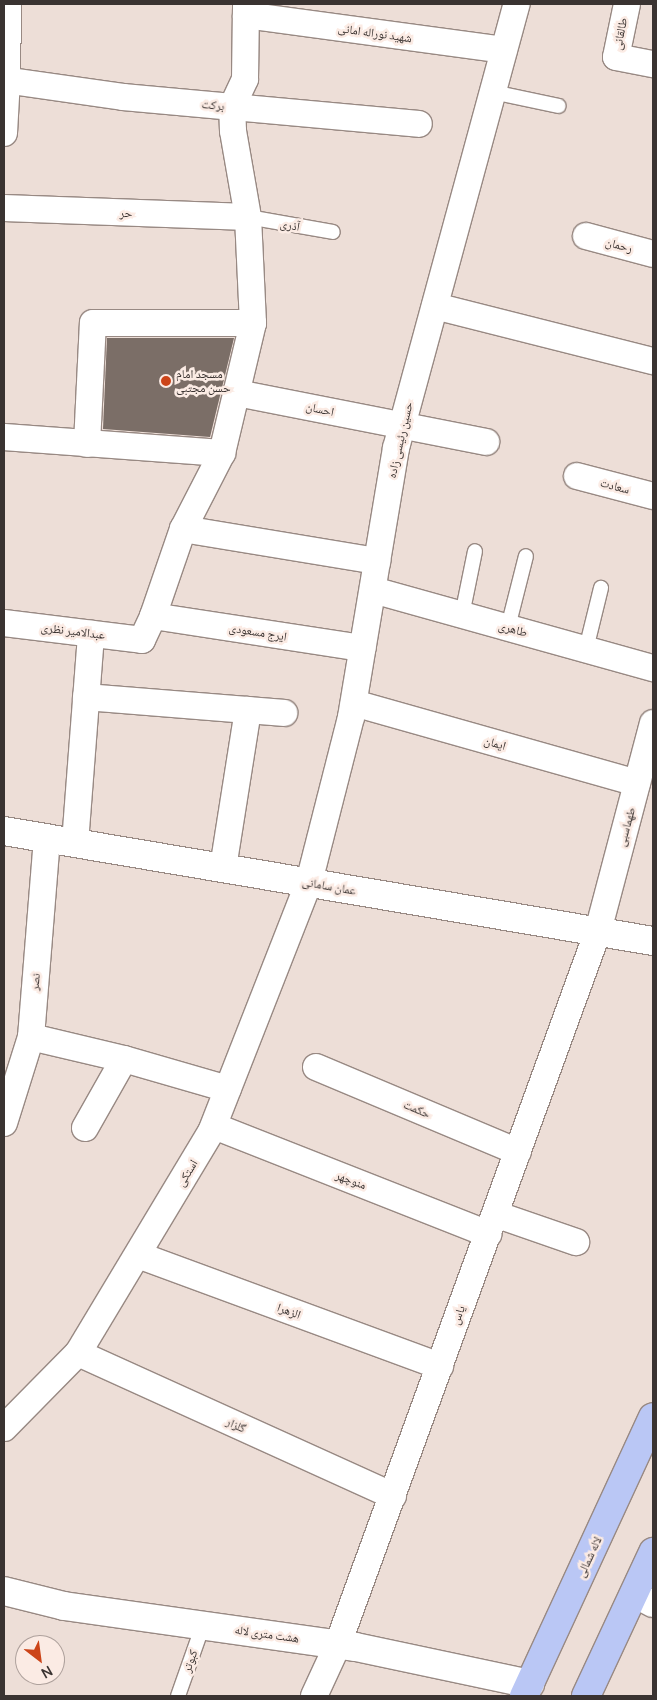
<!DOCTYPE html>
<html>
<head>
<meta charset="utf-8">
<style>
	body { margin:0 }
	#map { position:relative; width:657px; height:1700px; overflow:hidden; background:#edded7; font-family:Manrope,"Noto Naskh Arabic",sans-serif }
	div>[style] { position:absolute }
	.building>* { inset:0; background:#7b6e67 }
	.roads { filter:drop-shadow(1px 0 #988983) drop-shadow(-1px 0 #988983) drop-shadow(0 1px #988983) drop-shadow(0 -1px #988983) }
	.service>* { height:14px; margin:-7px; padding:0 7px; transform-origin:7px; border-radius:7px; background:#fff }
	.minor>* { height:26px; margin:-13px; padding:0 13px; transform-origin:13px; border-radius:13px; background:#fff }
	.tertiary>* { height:28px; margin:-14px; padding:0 14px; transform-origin:14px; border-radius:14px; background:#fff }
	.primary>* { height:28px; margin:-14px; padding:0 14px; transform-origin:14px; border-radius:14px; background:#bac7f5 }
	.dots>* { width:14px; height:14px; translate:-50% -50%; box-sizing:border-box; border:2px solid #fbebe4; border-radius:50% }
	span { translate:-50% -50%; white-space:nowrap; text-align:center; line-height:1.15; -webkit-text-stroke:5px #fbebe4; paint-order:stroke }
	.street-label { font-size:12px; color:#3a3331 }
	.poi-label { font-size:12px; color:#3a3331 }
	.left { translate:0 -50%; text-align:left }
	.frame { position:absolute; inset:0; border:5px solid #3a3331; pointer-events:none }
	.north { position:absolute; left:15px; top:1635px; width:50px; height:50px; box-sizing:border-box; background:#fbebe4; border:1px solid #aea19c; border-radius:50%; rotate:150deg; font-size:14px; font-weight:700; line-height:20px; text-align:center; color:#3a3331 }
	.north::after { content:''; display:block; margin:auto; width:18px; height:22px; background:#cc4418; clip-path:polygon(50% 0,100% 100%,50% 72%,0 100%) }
</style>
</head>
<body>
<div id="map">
	<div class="building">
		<i style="clip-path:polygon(107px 338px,234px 338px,210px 437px,103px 429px)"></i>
	</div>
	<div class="roads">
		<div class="service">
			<i style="left:493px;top:92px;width:67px;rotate:12deg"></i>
			<i style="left:248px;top:217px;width:86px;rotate:10deg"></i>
			<i style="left:462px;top:615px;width:65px;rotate:-78.5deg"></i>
			<i style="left:508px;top:627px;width:73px;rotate:-75.8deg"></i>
			<i style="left:586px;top:649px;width:63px;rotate:-76.2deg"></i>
			<i style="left:178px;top:1696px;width:75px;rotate:-70.6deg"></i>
		</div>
		<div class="minor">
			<i style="left:627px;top:4px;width:54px;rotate:101.7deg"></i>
			<i style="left:616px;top:57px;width:38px;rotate:11deg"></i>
			<i style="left:246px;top:15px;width:260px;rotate:7.7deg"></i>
			<i style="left:4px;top:80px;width:120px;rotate:8.1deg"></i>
			<i style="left:123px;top:97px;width:297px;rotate:5.2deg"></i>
			<i style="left:4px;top:133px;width:53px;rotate:-86.8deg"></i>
			<i style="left:7px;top:80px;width:76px;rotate:-89.2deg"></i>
			<i style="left:4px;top:208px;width:244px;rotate:2.1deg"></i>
			<i style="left:586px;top:236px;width:69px;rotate:15deg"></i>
			<i style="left:435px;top:306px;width:225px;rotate:14.2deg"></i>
			<i style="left:237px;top:393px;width:254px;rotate:11.1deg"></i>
			<i style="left:4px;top:437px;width:219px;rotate:4.2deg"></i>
			<i style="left:87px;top:444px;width:121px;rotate:-87.2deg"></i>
			<i style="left:93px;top:323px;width:160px"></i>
			<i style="left:577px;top:476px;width:79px;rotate:14.7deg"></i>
			<i style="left:183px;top:529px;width:197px;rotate:9.4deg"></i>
			<i style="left:373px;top:590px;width:291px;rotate:15.6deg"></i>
			<i style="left:153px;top:616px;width:212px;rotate:8.7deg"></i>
			<i style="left:4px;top:623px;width:139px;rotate:7deg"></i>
			<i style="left:142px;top:640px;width:26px;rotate:-65deg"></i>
			<i style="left:153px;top:616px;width:92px;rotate:-71deg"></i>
			<i style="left:183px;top:529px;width:85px;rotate:-62.8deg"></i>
			<i style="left:222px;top:453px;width:134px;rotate:-76.6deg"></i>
			<i style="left:253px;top:323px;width:106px;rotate:-92.7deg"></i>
			<i style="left:248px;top:217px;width:87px;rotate:-99.9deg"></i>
			<i style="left:233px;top:131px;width:24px;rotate:-92deg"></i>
			<i style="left:232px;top:107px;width:31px;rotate:-65deg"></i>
			<i style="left:245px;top:79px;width:75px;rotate:-89.2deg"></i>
			<i style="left:86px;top:697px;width:199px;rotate:4.6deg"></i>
			<i style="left:354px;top:703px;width:294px;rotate:15.8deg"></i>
			<i style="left:75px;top:843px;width:210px;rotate:-85.6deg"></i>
			<i style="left:223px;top:868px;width:160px;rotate:-81deg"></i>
			<i style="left:31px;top:1037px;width:96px;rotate:13.3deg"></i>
			<i style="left:124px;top:1059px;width:108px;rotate:16.1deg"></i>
			<i style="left:316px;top:1067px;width:219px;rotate:22.8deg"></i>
			<i style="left:4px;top:1123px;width:90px;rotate:-72.6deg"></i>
			<i style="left:31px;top:1037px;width:200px;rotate:-85.4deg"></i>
			<i style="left:214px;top:1126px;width:295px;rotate:21.5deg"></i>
			<i style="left:85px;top:1128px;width:79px;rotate:-60.5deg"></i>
			<i style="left:495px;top:1214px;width:86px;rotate:19.1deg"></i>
			<i style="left:138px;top:1255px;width:322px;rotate:20.2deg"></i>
			<i style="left:78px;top:1353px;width:346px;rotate:24.4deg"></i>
			<i style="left:4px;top:1428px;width:105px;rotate:-45.4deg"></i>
			<i style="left:78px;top:1353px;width:258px;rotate:-59deg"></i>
			<i style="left:211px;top:1132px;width:269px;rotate:-68.6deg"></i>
			<i style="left:309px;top:882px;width:170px;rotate:-75.7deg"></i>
			<i style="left:351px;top:717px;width:273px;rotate:-80.5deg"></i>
			<i style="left:396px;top:448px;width:460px;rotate:-74.8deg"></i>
			<i style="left:634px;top:1594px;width:21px;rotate:28deg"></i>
			<i style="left:314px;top:1696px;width:57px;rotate:-65.2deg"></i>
			<i style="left:338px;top:1644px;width:759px;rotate:-69.97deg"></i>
			<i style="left:598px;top:931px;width:215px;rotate:-75.2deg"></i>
		</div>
		<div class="tertiary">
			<i style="left:4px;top:831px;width:658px;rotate:9.62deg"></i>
			<i style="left:4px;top:1591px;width:62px;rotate:14deg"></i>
			<i style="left:64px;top:1606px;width:295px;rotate:8deg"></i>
			<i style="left:356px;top:1647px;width:178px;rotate:12deg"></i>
		</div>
		<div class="primary">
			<i style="left:524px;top:1696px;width:307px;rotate:-65.2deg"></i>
			<i style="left:586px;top:1696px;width:159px;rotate:-65deg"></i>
		</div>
	</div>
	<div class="dots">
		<i style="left:166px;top:381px;background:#cc4418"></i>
	</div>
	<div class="street-label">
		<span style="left:375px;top:33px;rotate:8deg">شهید نوراله امانی</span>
		<span style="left:620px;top:34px;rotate:-79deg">طالقانی</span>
		<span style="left:213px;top:105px;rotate:6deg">برکت</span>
		<span style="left:126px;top:213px;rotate:2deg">حر</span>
		<span style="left:290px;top:225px;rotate:10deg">آذری</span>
		<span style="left:619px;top:245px;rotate:15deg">رحمان</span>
		<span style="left:320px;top:409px;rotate:12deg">احسان</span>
		<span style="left:400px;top:440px;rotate:-77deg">حسین رئیسی زاده</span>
		<span style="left:615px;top:486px;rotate:15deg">سعادت</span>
		<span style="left:513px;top:629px;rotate:15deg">طاهری</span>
		<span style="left:73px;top:631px;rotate:7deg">عبدالامیر نظری</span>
		<span style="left:258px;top:632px;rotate:9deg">ایرج مسعودی</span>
		<span style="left:495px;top:743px;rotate:16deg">ایمان</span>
		<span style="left:626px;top:827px;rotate:-75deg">طهماسبی</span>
		<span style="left:329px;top:886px;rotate:10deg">عمان سامانی</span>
		<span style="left:35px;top:982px;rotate:-85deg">نصر</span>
		<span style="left:417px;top:1109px;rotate:23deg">حکمت</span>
		<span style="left:187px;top:1173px;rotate:-59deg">استکی</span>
		<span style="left:351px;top:1180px;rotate:21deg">منوچهر</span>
		<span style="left:289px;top:1311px;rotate:20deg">الزهرا</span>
		<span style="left:458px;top:1315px;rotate:-70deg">یاس</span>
		<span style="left:236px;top:1425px;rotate:24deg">گلزار</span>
		<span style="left:589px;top:1557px;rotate:-65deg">لاله شمالی</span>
		<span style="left:267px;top:1634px;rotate:8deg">هشت متری لاله</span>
		<span style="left:190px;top:1661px;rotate:-70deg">کبوتر</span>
	</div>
	<div class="poi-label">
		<span class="left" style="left:176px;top:381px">مسجد امام<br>حسن مجتبی</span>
	</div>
	<div class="frame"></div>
	<div class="north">N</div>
</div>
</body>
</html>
